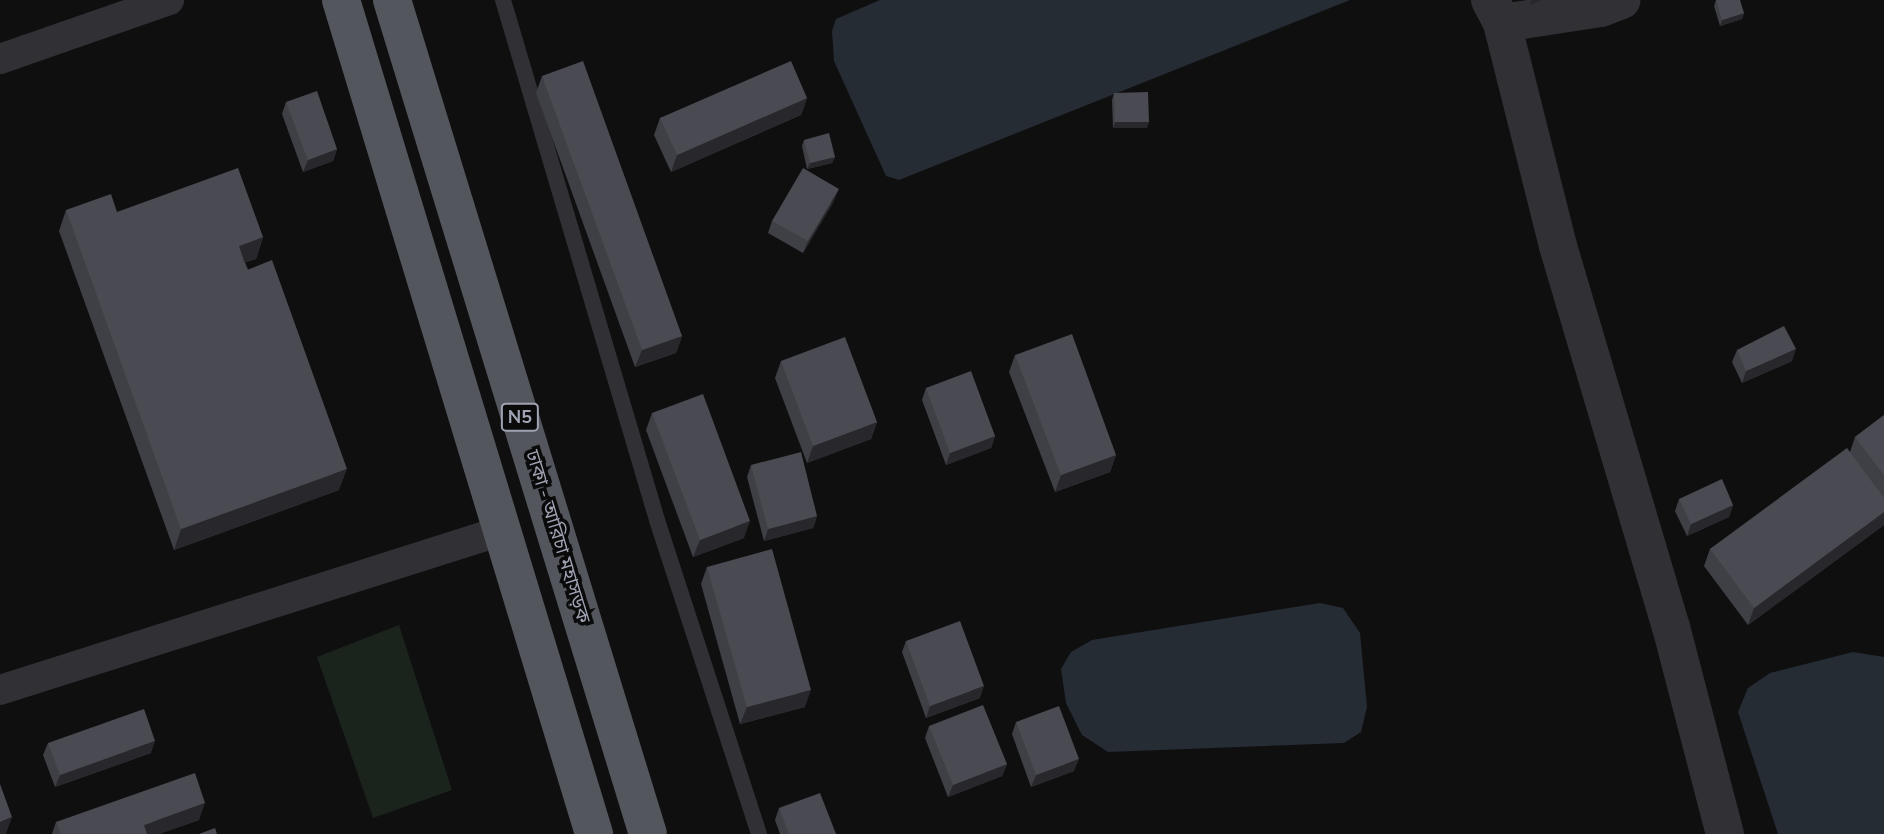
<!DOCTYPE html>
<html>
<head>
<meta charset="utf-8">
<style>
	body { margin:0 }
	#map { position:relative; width:1884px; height:834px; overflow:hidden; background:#0f0f10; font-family:"Nunito Sans","Noto Sans Bengali",sans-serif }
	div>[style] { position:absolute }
	.green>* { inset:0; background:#1b231d }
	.water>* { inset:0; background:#252c34 }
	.service>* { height:16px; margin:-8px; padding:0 8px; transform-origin:8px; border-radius:8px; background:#303035 }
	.minor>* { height:30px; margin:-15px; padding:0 15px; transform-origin:15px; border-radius:15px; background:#303035 }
	.tertiary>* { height:38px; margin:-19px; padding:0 19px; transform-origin:19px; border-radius:19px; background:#303035 }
	.trunk>* { height:38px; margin:-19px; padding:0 19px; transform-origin:19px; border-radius:19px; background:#54565e }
	.wall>* { inset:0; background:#3f4046 }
	.shaded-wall>* { inset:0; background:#28282c }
	.building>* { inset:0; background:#4a4b52 }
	span { translate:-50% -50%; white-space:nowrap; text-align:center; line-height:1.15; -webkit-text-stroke:7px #0a0a0b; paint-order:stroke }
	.shield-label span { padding:2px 5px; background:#0a0a0b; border:2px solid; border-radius:5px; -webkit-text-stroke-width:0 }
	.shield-label { font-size:18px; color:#9fa3b2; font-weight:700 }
	.street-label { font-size:19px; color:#9fa3b2 }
</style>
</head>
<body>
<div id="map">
	<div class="green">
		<i style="clip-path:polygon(399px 625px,452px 790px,373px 818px,317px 657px)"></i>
	</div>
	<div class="water">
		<i style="clip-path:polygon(880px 0,1350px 0,899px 180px,886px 176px,834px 61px,832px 31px,836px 19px)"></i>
		<i style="clip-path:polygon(1320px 603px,1343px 608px,1360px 633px,1367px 707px,1361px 732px,1344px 743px,1108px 752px,1082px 735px,1066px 703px,1061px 669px,1071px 652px,1092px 640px)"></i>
		<i style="clip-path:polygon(1853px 652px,1884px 657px,1884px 834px,1778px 834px,1738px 712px,1748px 688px,1770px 673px)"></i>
	</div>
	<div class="service">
		<i style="left:503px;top:0;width:542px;rotate:73.5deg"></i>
		<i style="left:657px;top:520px;width:330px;rotate:72deg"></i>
	</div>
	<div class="minor">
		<i style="left:0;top:59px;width:179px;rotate:-19.2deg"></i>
		<i style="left:0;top:690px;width:526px;rotate:-17.61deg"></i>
	</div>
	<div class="tertiary">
		<i style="left:1490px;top:0;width:26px;rotate:62deg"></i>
		<i style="left:1502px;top:23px;width:100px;rotate:-8.6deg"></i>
		<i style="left:1601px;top:8px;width:22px;rotate:-21deg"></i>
		<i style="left:1502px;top:23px;width:230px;rotate:75.9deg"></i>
		<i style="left:1558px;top:246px;width:397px;rotate:73.5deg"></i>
		<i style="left:1671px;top:627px;width:214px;rotate:75.4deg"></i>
	</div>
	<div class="trunk">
		<i style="left:341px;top:0;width:872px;rotate:73.12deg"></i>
		<i style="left:392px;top:0;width:872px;rotate:72.94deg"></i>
	</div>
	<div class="wall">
		<i style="clip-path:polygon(1716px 0,1744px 13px,1742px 19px,1720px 26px,1714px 6px)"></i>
		<i style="clip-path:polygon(542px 76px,682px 336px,676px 353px,635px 367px,536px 93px)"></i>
		<i style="clip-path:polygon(1114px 93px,1147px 128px,1113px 128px,1112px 100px)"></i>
		<i style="clip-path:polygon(807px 98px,801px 115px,671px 172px,654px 135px,660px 118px)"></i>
		<i style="clip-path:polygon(286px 102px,337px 149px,333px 161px,303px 172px,282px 114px)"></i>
		<i style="clip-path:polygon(804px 140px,835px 157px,832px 163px,807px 169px,802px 146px)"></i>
		<i style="clip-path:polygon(834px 201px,803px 253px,768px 233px,772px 221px)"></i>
		<i style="clip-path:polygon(66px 210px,263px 237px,256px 259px,245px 262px,339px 490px,174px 550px,59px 231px)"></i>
		<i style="clip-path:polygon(1737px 350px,1792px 361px,1742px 383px,1732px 362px)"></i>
		<i style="clip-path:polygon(1015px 355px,1116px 455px,1110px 472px,1055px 492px,1009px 372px)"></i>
		<i style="clip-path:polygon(781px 361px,877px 422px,871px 439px,807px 463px,775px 378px)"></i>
		<i style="clip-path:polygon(926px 388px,995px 436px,991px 448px,946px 465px,922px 400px)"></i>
		<i style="clip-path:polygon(652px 413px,744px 538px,693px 557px,646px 430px)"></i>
		<i style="clip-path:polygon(1884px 415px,1884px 525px,1748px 625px,1704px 566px,1710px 549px,1850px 452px,1855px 437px)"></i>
		<i style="clip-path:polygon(751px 465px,817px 516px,813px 528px,764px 541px,747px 477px)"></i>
		<i style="clip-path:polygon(1679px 499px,1733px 505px,1729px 517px,1687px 536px,1675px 511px)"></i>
		<i style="clip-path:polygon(707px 567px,805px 707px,740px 724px,701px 584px)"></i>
		<i style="clip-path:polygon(906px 641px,980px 698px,926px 718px,902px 652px)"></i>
		<i style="clip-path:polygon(1016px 722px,1074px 771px,1031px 787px,1012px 734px)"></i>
		<i style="clip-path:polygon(929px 726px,1007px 764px,1002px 776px,948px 797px,925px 738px)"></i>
		<i style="clip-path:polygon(48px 743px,151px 753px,55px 787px,43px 755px)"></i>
		<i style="clip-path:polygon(779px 808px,836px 834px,780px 834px,775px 820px)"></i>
		<i style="clip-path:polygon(199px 820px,159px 834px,52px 834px,56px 822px)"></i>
	</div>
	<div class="shaded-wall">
		<i style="clip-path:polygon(1532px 0,1543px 0,1530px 5px)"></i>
		<i style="clip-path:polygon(1744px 13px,1742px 19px,1720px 26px,1722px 20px)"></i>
		<i style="clip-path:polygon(807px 98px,801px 115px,671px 172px,677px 155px)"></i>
		<i style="clip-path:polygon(1115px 122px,1149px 122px,1147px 128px,1113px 128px)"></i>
		<i style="clip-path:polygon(337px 149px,333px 161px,303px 172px,308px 160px)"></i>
		<i style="clip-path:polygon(835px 157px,832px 163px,807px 169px,810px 163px)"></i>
		<i style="clip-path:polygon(839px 189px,834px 201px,803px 253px,808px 241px)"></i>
		<i style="clip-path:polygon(263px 237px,256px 259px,231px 267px,239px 246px)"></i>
		<i style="clip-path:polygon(682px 336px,676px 353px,635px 367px,642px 350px)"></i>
		<i style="clip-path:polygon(1796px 349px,1792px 361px,1742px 383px,1746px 371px)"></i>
		<i style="clip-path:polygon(877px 422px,871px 439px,807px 463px,813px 446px)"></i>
		<i style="clip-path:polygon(995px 436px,991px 448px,946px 465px,950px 453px)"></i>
		<i style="clip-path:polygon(1116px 455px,1110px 472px,1055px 492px,1061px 475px)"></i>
		<i style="clip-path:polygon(347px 469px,339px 490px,174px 550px,181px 529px)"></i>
		<i style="clip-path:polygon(1733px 505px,1729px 517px,1687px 536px,1691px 524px)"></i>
		<i style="clip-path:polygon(1884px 512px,1884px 525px,1748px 625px,1754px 608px)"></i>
		<i style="clip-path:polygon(817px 516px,813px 528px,764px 541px,768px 529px)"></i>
		<i style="clip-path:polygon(750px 521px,744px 538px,693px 557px,700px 540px)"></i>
		<i style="clip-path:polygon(984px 686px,980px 698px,926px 718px,930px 706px)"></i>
		<i style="clip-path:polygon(811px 690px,805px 707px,740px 724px,747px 707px)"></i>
		<i style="clip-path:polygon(155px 741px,151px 753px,55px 787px,60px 775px)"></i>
		<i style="clip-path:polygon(1079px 759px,1074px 771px,1031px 787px,1036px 775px)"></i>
		<i style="clip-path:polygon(1007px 764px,1002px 776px,948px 797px,953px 785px)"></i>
		<i style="clip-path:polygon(205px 803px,199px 820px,159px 834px,140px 834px,144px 825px)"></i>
		<i style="clip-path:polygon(12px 817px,6px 834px,0 834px,0 822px)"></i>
	</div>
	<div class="building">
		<i style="clip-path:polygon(1716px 0,1740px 0,1744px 13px,1722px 20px)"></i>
		<i style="clip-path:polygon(583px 61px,682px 336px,642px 350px,542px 76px)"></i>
		<i style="clip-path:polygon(791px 61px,807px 98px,677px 155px,660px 118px)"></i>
		<i style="clip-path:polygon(317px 91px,337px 149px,308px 160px,286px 102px)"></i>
		<i style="clip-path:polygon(1148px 92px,1149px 122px,1115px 122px,1114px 93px)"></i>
		<i style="clip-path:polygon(829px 133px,835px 157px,810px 163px,804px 140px)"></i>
		<i style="clip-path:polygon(238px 168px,263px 237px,239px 246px,247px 270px,272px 260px,347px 469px,181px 529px,66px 210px,111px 194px,117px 212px)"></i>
		<i style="clip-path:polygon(803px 168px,839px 189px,808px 241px,772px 221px)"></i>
		<i style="clip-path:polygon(1784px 326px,1796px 349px,1746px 371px,1737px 350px)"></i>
		<i style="clip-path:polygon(1072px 334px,1116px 455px,1061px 475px,1015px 355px)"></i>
		<i style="clip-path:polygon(845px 337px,877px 422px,813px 446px,781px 361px)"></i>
		<i style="clip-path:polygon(971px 371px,995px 436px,950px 453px,926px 388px)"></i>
		<i style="clip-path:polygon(703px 394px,750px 521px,700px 540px,652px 413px)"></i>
		<i style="clip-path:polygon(1884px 415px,1884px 475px,1855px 437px)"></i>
		<i style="clip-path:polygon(1847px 448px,1884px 498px,1884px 512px,1754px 608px,1710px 549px)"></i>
		<i style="clip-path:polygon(801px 452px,817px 516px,768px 529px,751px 465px)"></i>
		<i style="clip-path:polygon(1722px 479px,1733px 505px,1691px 524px,1679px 499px)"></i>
		<i style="clip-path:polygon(772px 549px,811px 690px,747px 707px,707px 567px)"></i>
		<i style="clip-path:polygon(960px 621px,984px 686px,930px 706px,906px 641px)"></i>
		<i style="clip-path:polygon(983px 705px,1007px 764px,953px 785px,929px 726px)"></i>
		<i style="clip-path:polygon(1059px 706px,1079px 759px,1036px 775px,1016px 722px)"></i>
		<i style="clip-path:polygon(144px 709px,155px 741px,60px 775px,48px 743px)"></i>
		<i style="clip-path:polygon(195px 773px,205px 803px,144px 825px,147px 834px,61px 834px,56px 822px)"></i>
		<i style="clip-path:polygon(0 784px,12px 817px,0 822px)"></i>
		<i style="clip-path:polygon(820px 793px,836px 834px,789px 834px,779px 808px)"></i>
		<i style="clip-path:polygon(215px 828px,217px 834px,199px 834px)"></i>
	</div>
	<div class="shield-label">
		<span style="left:520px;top:417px">N5</span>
	</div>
	<div class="street-label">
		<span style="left:557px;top:537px;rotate:73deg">ঢাকা - আরিচা মহাসড়ক</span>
	</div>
</div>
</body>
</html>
